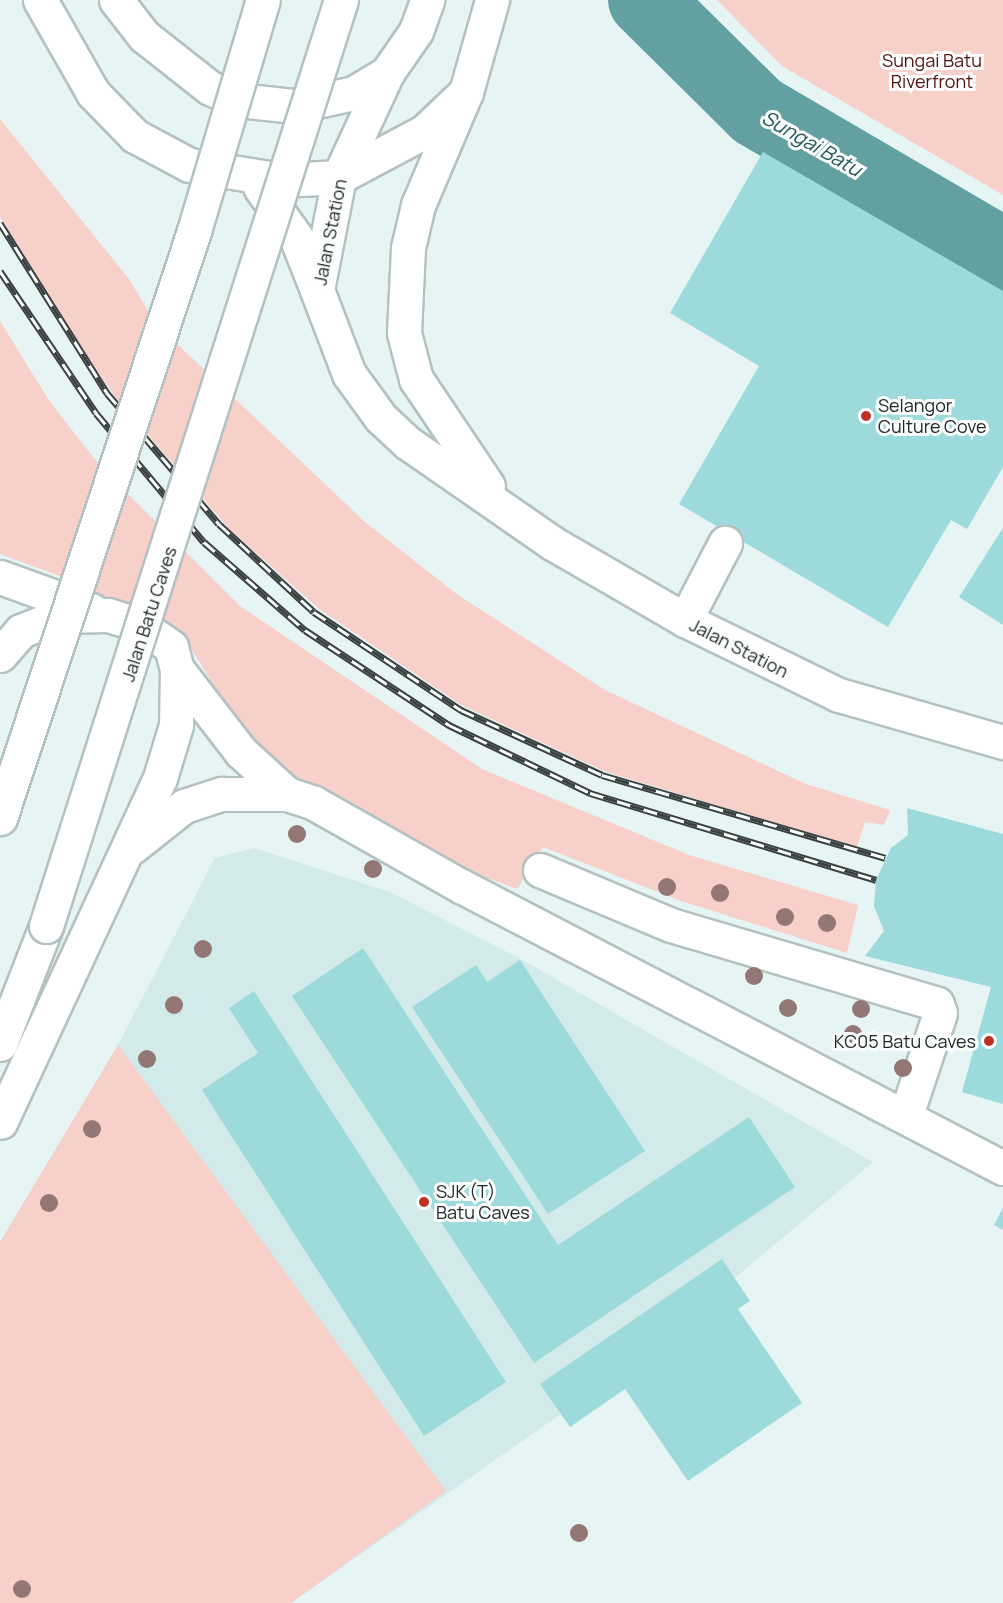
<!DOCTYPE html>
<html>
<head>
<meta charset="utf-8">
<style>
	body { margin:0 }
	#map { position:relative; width:1003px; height:1603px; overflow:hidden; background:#e6f4f4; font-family:Manrope,sans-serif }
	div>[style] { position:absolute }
	.built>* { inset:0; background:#d3eaea }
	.green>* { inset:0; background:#f7d0c9 }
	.river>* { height:74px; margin:-37px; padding:0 37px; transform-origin:37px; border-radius:37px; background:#63a0a1 }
	.building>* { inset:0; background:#9cdadb }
	.roads { filter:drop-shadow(2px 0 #b4c1c1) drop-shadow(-2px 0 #b4c1c1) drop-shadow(0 2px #b4c1c1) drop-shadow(0 -2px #b4c1c1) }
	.minor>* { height:33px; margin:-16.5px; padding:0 16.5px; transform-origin:16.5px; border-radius:16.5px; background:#fff }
	.major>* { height:33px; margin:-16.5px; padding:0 16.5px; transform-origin:16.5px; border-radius:16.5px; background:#fff }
	.rail>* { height:7px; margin-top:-3.5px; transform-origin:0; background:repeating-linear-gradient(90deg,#fcfefe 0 14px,#3a4040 0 28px); box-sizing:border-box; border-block:2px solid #3a4040 }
	.bridges { filter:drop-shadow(2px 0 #b4c1c1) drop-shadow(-2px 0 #b4c1c1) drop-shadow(0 2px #b4c1c1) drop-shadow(0 -2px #b4c1c1) }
	.major-bridge>* { height:33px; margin:-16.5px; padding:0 16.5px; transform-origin:16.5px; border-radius:16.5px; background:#fff }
	.trees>* { width:18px; height:18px; margin:-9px; border-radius:50%; background:#937774 }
	.dots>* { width:16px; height:16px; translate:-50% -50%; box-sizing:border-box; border:3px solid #fcfefe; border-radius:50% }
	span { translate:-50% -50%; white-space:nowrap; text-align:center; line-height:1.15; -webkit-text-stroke:6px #fcfefe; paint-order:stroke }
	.park-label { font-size:18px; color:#4f110c }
	.street-label { font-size:18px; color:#212626 }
	.poi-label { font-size:18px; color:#212626 }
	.left { translate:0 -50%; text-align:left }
	.right { translate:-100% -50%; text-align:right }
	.water-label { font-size:20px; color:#235859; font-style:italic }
</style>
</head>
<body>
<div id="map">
	<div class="built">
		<i style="clip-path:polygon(254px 848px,390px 892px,519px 958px,873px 1162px,735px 1278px,722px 1260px,541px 1385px,561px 1414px,291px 1603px,0 1603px,0 1242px,118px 1045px,215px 858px)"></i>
	</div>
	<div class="green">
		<i style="clip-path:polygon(717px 0,1003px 0,1003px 195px,782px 66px)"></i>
		<i style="clip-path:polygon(0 119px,129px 279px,156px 324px,365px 522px,458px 595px,605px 690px,806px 784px,890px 810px,884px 825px,865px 822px,857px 847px,606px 772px,461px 705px,318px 608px,230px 530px,115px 397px,60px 315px,0 217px)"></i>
		<i style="clip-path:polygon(0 321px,50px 402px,101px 467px,240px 606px,482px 769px,689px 855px,858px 905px,847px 953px,681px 901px,543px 847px,517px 889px,439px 860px,281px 771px,238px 725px,186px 640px,65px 578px,0 554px)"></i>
		<i style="clip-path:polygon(118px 1045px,446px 1491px,291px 1603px,0 1603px,0 1242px)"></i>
	</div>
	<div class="river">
		<i style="left:645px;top:0;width:158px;rotate:44.7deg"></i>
		<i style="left:757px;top:111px;width:285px;rotate:30.3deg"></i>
	</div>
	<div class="building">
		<i style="clip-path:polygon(763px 152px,1003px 291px,1003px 467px,967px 529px,951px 520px,888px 627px,679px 504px,759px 366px,670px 313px)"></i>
		<i style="clip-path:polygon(1003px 528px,1003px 625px,959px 597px)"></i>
		<i style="clip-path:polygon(907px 808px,1003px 834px,1003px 1104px,962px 1092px,991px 987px,865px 956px,884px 931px,874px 906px,876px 880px,891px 848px,908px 835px)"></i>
		<i style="clip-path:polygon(363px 948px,558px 1245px,749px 1117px,795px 1187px,534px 1363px,292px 996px)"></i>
		<i style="clip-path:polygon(520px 960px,645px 1151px,548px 1214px,412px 1007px,476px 965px,487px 982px)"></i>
		<i style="clip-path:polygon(254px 991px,506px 1382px,424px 1436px,202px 1090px,258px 1053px,229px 1008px)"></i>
		<i style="clip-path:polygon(1003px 1208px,1003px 1230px,994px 1225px)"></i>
		<i style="clip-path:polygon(722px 1259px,750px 1301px,738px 1309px,802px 1403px,688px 1481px,625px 1389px,570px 1427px,540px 1384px)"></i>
	</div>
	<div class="roads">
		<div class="minor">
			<i style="left:387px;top:73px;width:115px;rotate:114.8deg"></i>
			<i style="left:339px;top:177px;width:115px;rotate:101deg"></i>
			<i style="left:317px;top:290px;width:90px;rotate:69.1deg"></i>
			<i style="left:349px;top:374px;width:54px;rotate:54deg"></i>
			<i style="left:381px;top:418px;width:37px;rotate:43deg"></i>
			<i style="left:408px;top:443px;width:178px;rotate:34.7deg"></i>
			<i style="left:554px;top:544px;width:151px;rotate:30.1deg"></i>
			<i style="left:685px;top:620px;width:171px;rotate:26deg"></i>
			<i style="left:839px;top:695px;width:171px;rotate:16deg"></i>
			<i style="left:466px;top:92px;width:123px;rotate:113deg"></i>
			<i style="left:418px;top:205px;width:44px;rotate:103.1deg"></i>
			<i style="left:408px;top:248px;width:85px;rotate:92.7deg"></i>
			<i style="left:404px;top:333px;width:48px;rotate:75.4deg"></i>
			<i style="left:416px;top:379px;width:129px;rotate:56.1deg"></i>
			<i style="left:685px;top:620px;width:87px;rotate:-62.5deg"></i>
			<i style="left:177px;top:669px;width:105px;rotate:52.4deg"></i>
			<i style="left:241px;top:752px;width:62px;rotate:42.4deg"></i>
			<i style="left:132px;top:847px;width:66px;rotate:-38.3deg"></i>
			<i style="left:184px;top:806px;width:40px;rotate:-18deg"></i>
			<i style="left:222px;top:794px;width:65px"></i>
			<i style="left:287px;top:794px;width:28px;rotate:18deg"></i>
			<i style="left:314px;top:803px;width:169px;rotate:29.5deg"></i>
			<i style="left:461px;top:886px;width:611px;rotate:27.49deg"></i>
			<i style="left:540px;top:870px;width:142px;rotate:22.8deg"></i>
			<i style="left:671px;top:925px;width:277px;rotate:16.5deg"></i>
			<i style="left:937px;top:1004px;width:9px;rotate:72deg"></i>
			<i style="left:940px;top:1013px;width:108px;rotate:108.4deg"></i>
		</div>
		<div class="major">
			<i style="left:40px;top:0;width:107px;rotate:60.3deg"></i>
			<i style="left:93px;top:93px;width:60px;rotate:45.7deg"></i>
			<i style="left:135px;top:136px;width:61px;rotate:28.2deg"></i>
			<i style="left:189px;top:165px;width:94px;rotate:9.2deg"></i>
			<i style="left:282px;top:180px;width:57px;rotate:-3deg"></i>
			<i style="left:339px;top:177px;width:98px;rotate:-28.1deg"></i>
			<i style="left:425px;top:131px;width:57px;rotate:-43.6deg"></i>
			<i style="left:466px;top:92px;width:96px;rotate:-74.2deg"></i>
			<i style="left:116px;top:0;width:46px;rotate:52.1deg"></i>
			<i style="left:144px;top:36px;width:84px;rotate:38.2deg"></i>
			<i style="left:210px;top:88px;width:30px;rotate:23deg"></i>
			<i style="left:238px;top:100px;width:55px;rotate:6.2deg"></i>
			<i style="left:293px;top:106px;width:62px;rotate:-12deg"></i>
			<i style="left:354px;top:93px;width:39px;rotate:-31deg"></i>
			<i style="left:387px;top:73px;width:51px;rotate:-55.4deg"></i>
			<i style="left:416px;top:31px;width:33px;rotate:-70deg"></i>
			<i style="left:260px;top:187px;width:62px;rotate:54.2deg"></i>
			<i style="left:296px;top:237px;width:57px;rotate:68.4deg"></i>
			<i style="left:0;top:577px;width:97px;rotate:19.9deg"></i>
			<i style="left:0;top:655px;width:32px;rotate:-49deg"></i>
			<i style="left:21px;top:631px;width:40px;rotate:-22deg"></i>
			<i style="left:58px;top:616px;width:50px;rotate:-1.1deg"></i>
			<i style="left:108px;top:615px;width:34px;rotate:17deg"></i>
			<i style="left:140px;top:625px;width:38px;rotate:35deg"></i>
			<i style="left:171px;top:647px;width:23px;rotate:75deg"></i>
			<i style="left:177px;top:669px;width:56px;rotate:91deg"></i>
			<i style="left:176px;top:725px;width:55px;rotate:106.8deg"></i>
			<i style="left:160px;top:778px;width:379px;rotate:114.9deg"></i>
			<i style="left:0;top:1044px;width:127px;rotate:-68.7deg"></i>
		</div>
	</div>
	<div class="rail">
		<i style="left:0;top:223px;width:201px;rotate:57.8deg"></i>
		<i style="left:107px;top:393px;width:172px;rotate:49.5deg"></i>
		<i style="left:219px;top:524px;width:129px;rotate:42.8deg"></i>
		<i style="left:314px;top:612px;width:177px;rotate:33.7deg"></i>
		<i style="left:461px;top:710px;width:155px;rotate:24.7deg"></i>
		<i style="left:602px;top:775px;width:295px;rotate:16.3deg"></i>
		<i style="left:0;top:271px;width:171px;rotate:55.9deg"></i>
		<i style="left:96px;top:413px;width:168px;rotate:50.1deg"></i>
		<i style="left:204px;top:542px;width:134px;rotate:41.1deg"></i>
		<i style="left:305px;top:630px;width:173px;rotate:33.4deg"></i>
		<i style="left:449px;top:725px;width:157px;rotate:25.7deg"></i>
		<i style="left:590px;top:793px;width:299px;rotate:16.9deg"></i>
	</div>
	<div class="bridges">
		<div class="major-bridge">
			<i style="left:0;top:818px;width:618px;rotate:-71.71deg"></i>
			<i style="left:194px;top:231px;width:241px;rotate:-73.4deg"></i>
			<i style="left:46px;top:926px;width:972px;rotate:-72.33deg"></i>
		</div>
	</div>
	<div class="trees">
		<i style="left:297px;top:834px"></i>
		<i style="left:373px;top:869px"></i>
		<i style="left:667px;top:887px"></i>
		<i style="left:720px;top:893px"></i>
		<i style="left:785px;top:917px"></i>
		<i style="left:827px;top:923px"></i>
		<i style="left:203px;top:949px"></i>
		<i style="left:754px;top:976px"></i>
		<i style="left:174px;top:1005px"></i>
		<i style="left:788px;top:1008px"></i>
		<i style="left:861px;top:1009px"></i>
		<i style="left:853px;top:1034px"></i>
		<i style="left:147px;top:1059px"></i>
		<i style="left:903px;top:1068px"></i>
		<i style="left:92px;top:1129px"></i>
		<i style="left:49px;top:1203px"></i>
		<i style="left:579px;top:1533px"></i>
		<i style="left:22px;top:1589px"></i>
	</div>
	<div class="dots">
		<i style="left:866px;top:416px;background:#be3026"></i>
		<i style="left:989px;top:1041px;background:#be3026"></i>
		<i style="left:424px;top:1202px;background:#be3026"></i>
	</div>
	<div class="park-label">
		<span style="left:932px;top:71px">Sungai Batu<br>Riverfront</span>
	</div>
	<div class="street-label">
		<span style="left:330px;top:232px;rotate:-79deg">Jalan Station</span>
		<span style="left:149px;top:614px;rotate:-72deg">Jalan Batu Caves</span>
		<span style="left:739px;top:648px;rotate:27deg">Jalan Station</span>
	</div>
	<div class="poi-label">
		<span class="left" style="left:878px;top:416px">Selangor<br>Culture Cove</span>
		<span class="right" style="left:976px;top:1041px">KC05 Batu Caves</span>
		<span class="left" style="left:436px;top:1202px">SJK (T)<br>Batu Caves</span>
	</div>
	<div class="water-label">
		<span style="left:812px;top:143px;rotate:30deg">Sungai Batu</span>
	</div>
</div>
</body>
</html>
